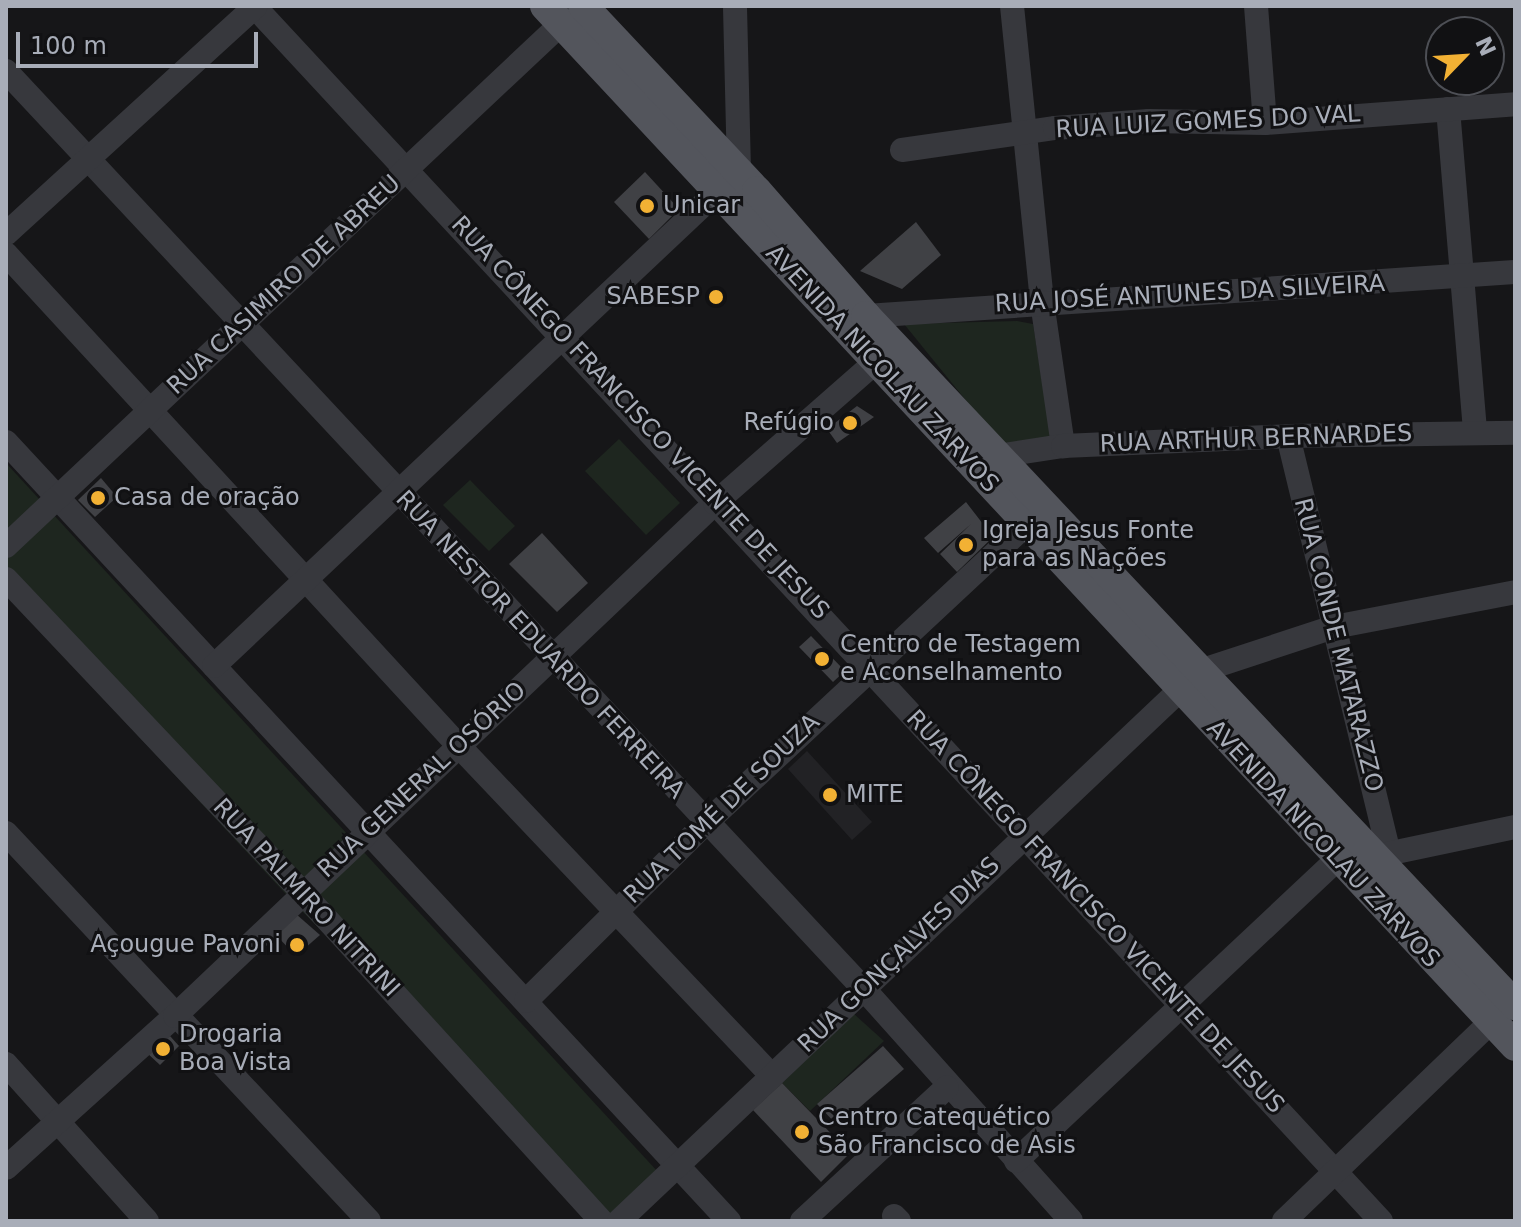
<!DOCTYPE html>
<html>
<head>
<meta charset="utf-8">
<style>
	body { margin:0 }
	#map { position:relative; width:1521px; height:1227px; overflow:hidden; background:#161618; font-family:"DejaVu Sans",sans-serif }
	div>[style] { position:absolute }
	.built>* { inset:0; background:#222225 }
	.green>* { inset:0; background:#1e261f }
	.building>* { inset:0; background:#404145 }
	.minor>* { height:24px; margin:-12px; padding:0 12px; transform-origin:12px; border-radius:12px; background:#37383d }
	.major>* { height:30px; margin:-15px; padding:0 15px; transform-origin:15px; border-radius:15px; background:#53555c }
	.dots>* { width:22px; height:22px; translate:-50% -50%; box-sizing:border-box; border:4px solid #111113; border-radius:50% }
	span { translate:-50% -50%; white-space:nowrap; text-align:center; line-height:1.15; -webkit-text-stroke:6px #111113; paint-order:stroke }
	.street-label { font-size:24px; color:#a8adb8 }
	.poi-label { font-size:24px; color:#a8adb8 }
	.left { translate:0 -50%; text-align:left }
	.right { translate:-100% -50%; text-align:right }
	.frame { position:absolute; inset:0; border:8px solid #a8adb8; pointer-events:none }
	.north { position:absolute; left:1425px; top:16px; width:80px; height:80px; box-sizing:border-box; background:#111113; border:2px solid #4d4f55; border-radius:50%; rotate:65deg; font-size:22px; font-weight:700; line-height:32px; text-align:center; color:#a8adb8 }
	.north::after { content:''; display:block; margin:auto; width:28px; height:36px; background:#f2b134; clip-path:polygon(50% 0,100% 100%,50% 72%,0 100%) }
	.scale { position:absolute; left:16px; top:32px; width:242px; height:36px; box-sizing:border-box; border:4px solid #a8adb8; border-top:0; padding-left:10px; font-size:24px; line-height:28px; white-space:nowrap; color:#a8adb8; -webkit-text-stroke:6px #111113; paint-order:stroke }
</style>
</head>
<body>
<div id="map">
	<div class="built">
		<i style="clip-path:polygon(807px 751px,872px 822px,852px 840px,788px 769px)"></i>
	</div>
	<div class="green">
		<i style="clip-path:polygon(1017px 321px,1033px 324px,1051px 437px,1007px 451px,904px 324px)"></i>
		<i style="clip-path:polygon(619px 439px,680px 503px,646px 535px,585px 471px)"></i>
		<i style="clip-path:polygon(6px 463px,658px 1172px,607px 1221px,297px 906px,6px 594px)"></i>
		<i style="clip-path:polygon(470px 480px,515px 526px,489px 551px,443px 505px)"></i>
		<i style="clip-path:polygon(854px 1014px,884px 1041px,810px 1111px,782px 1083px)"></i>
	</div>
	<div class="building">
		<i style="clip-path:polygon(645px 172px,679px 209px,649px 239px,614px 202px)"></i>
		<i style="clip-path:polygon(916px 222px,941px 255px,902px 289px,860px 271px)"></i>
		<i style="clip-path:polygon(857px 406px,874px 417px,837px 443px,827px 429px)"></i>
		<i style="clip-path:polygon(101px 478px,117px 497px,95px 517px,78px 500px)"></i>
		<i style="clip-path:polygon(966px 502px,993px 537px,957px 572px,940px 554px,971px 524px,938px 553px,924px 538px)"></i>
		<i style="clip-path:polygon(542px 533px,588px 583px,557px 612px,509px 564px)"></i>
		<i style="clip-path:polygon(811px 636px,845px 671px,833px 682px,799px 647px)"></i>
		<i style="clip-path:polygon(296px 914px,320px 935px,296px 956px,275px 934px)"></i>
		<i style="clip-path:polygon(170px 1036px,179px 1046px,160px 1065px,146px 1052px)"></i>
		<i style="clip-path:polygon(883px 1046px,904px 1069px,838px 1126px,817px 1104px)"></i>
		<i style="clip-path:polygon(782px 1083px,850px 1153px,821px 1182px,753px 1110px)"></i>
	</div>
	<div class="minor">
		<i style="left:254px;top:6px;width:1657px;rotate:47.15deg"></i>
		<i style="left:1012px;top:6px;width:298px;rotate:84.2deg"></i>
		<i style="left:1042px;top:302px;width:146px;rotate:81.7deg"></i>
		<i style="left:1256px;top:6px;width:117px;rotate:85.6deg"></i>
		<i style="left:6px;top:71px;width:1255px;rotate:46.94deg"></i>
		<i style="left:863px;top:988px;width:312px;rotate:48.2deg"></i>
		<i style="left:1448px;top:109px;width:325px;rotate:85.2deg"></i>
		<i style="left:902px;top:150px;width:155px;rotate:-8.2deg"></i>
		<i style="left:1055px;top:128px;width:94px;rotate:-4.3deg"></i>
		<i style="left:1149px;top:121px;width:116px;rotate:1deg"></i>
		<i style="left:1265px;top:123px;width:251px;rotate:-4.3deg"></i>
		<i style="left:6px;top:234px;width:338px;rotate:-42.4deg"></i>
		<i style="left:6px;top:254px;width:666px;rotate:47.37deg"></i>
		<i style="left:457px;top:744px;width:458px;rotate:46.5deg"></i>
		<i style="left:866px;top:316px;width:650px;rotate:-3.88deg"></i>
		<i style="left:1288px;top:436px;width:430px;rotate:76.4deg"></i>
		<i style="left:6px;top:442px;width:1063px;rotate:47.14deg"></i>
		<i style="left:997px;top:456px;width:67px;rotate:-8.6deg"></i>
		<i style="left:1063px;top:446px;width:225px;rotate:-2.5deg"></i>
		<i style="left:1288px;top:436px;width:227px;rotate:-0.8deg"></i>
		<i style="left:6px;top:546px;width:763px;rotate:-43.25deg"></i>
		<i style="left:6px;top:579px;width:431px;rotate:46.6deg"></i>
		<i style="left:302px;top:892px;width:445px;rotate:47.7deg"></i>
		<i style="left:214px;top:666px;width:722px;rotate:-43.32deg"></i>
		<i style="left:739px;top:171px;width:165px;rotate:-91.4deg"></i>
		<i style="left:6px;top:833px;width:531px;rotate:46.91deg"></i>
		<i style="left:1377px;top:856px;width:141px;rotate:-11.9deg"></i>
		<i style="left:526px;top:1001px;width:253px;rotate:-44.7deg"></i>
		<i style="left:706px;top:823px;width:439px;rotate:-43deg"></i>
		<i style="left:6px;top:1064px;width:211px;rotate:48.1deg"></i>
		<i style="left:1016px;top:1161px;width:462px;rotate:-43.2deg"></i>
		<i style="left:6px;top:1168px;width:227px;rotate:-42deg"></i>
		<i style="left:175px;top:1016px;width:745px;rotate:-43.53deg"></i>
		<i style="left:715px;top:503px;width:233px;rotate:-41.3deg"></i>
		<i style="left:894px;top:1216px;width:7px;rotate:45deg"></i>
		<i style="left:619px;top:1221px;width:800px;rotate:-43.43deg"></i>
		<i style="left:1200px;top:671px;width:141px;rotate:-18.2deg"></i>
		<i style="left:1334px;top:627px;width:184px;rotate:-10.9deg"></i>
		<i style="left:802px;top:1221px;width:197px;rotate:-42.7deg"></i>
		<i style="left:1284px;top:1221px;width:306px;rotate:-43.9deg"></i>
	</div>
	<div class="major">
		<i style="left:545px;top:6px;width:1422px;rotate:46.99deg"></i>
		<i style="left:583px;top:6px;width:254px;rotate:46.8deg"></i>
		<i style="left:757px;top:191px;width:166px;rotate:48.9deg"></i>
		<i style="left:866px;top:316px;width:947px;rotate:46.71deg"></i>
	</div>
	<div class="dots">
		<i style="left:647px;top:206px;background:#f2b134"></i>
		<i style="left:716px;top:297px;background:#f2b134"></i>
		<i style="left:850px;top:423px;background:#f2b134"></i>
		<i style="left:98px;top:498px;background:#f2b134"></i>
		<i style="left:966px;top:545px;background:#f2b134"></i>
		<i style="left:822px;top:659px;background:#f2b134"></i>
		<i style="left:830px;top:795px;background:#f2b134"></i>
		<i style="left:297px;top:945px;background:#f2b134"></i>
		<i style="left:163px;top:1049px;background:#f2b134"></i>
		<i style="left:802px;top:1132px;background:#f2b134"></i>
	</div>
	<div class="street-label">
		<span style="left:1208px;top:122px;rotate:-3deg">RUA LUIZ GOMES DO VAL</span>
		<span style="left:284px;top:285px;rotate:-43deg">RUA CASIMIRO DE ABREU</span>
		<span style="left:1190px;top:294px;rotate:-3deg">RUA JOSÉ ANTUNES DA SILVEIRA</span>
		<span style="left:882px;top:369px;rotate:47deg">AVENIDA NICOLAU ZARVOS</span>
		<span style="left:640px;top:418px;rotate:47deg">RUA CÔNEGO FRANCISCO VICENTE DE JESUS</span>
		<span style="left:1256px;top:439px;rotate:-2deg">RUA ARTHUR BERNARDES</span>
		<span style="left:540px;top:645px;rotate:47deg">RUA NESTOR EDUARDO FERREIRA</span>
		<span style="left:1338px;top:645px;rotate:76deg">RUA CONDE MATARAZZO</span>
		<span style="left:422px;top:780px;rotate:-43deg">RUA GENERAL OSÓRIO</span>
		<span style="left:722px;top:809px;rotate:-44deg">RUA TOMÉ DE SOUZA</span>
		<span style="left:1323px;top:844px;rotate:47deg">AVENIDA NICOLAU ZARVOS</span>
		<span style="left:306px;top:898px;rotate:47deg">RUA PALMIRO NITRINI</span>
		<span style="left:1095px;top:912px;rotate:47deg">RUA CÔNEGO FRANCISCO VICENTE DE JESUS</span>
		<span style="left:899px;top:955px;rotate:-44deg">RUA GONÇALVES DIAS</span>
	</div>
	<div class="poi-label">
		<span class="left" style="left:663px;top:206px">Unicar</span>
		<span class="right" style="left:700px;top:297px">SABESP</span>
		<span class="right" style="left:834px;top:423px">Refúgio</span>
		<span class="left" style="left:114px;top:498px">Casa de oração</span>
		<span class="left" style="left:982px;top:545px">Igreja Jesus Fonte<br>para as Nações</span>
		<span class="left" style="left:840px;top:659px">Centro de Testagem<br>e Aconselhamento</span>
		<span class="left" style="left:846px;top:795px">MITE</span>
		<span class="right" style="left:281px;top:945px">Açougue Pavoni</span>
		<span class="left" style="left:179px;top:1049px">Drogaria<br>Boa Vista</span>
		<span class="left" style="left:818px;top:1132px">Centro Catequético<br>São Francisco de Asis</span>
	</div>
	<div class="frame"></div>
	<div class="north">N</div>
	<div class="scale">100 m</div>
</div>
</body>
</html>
